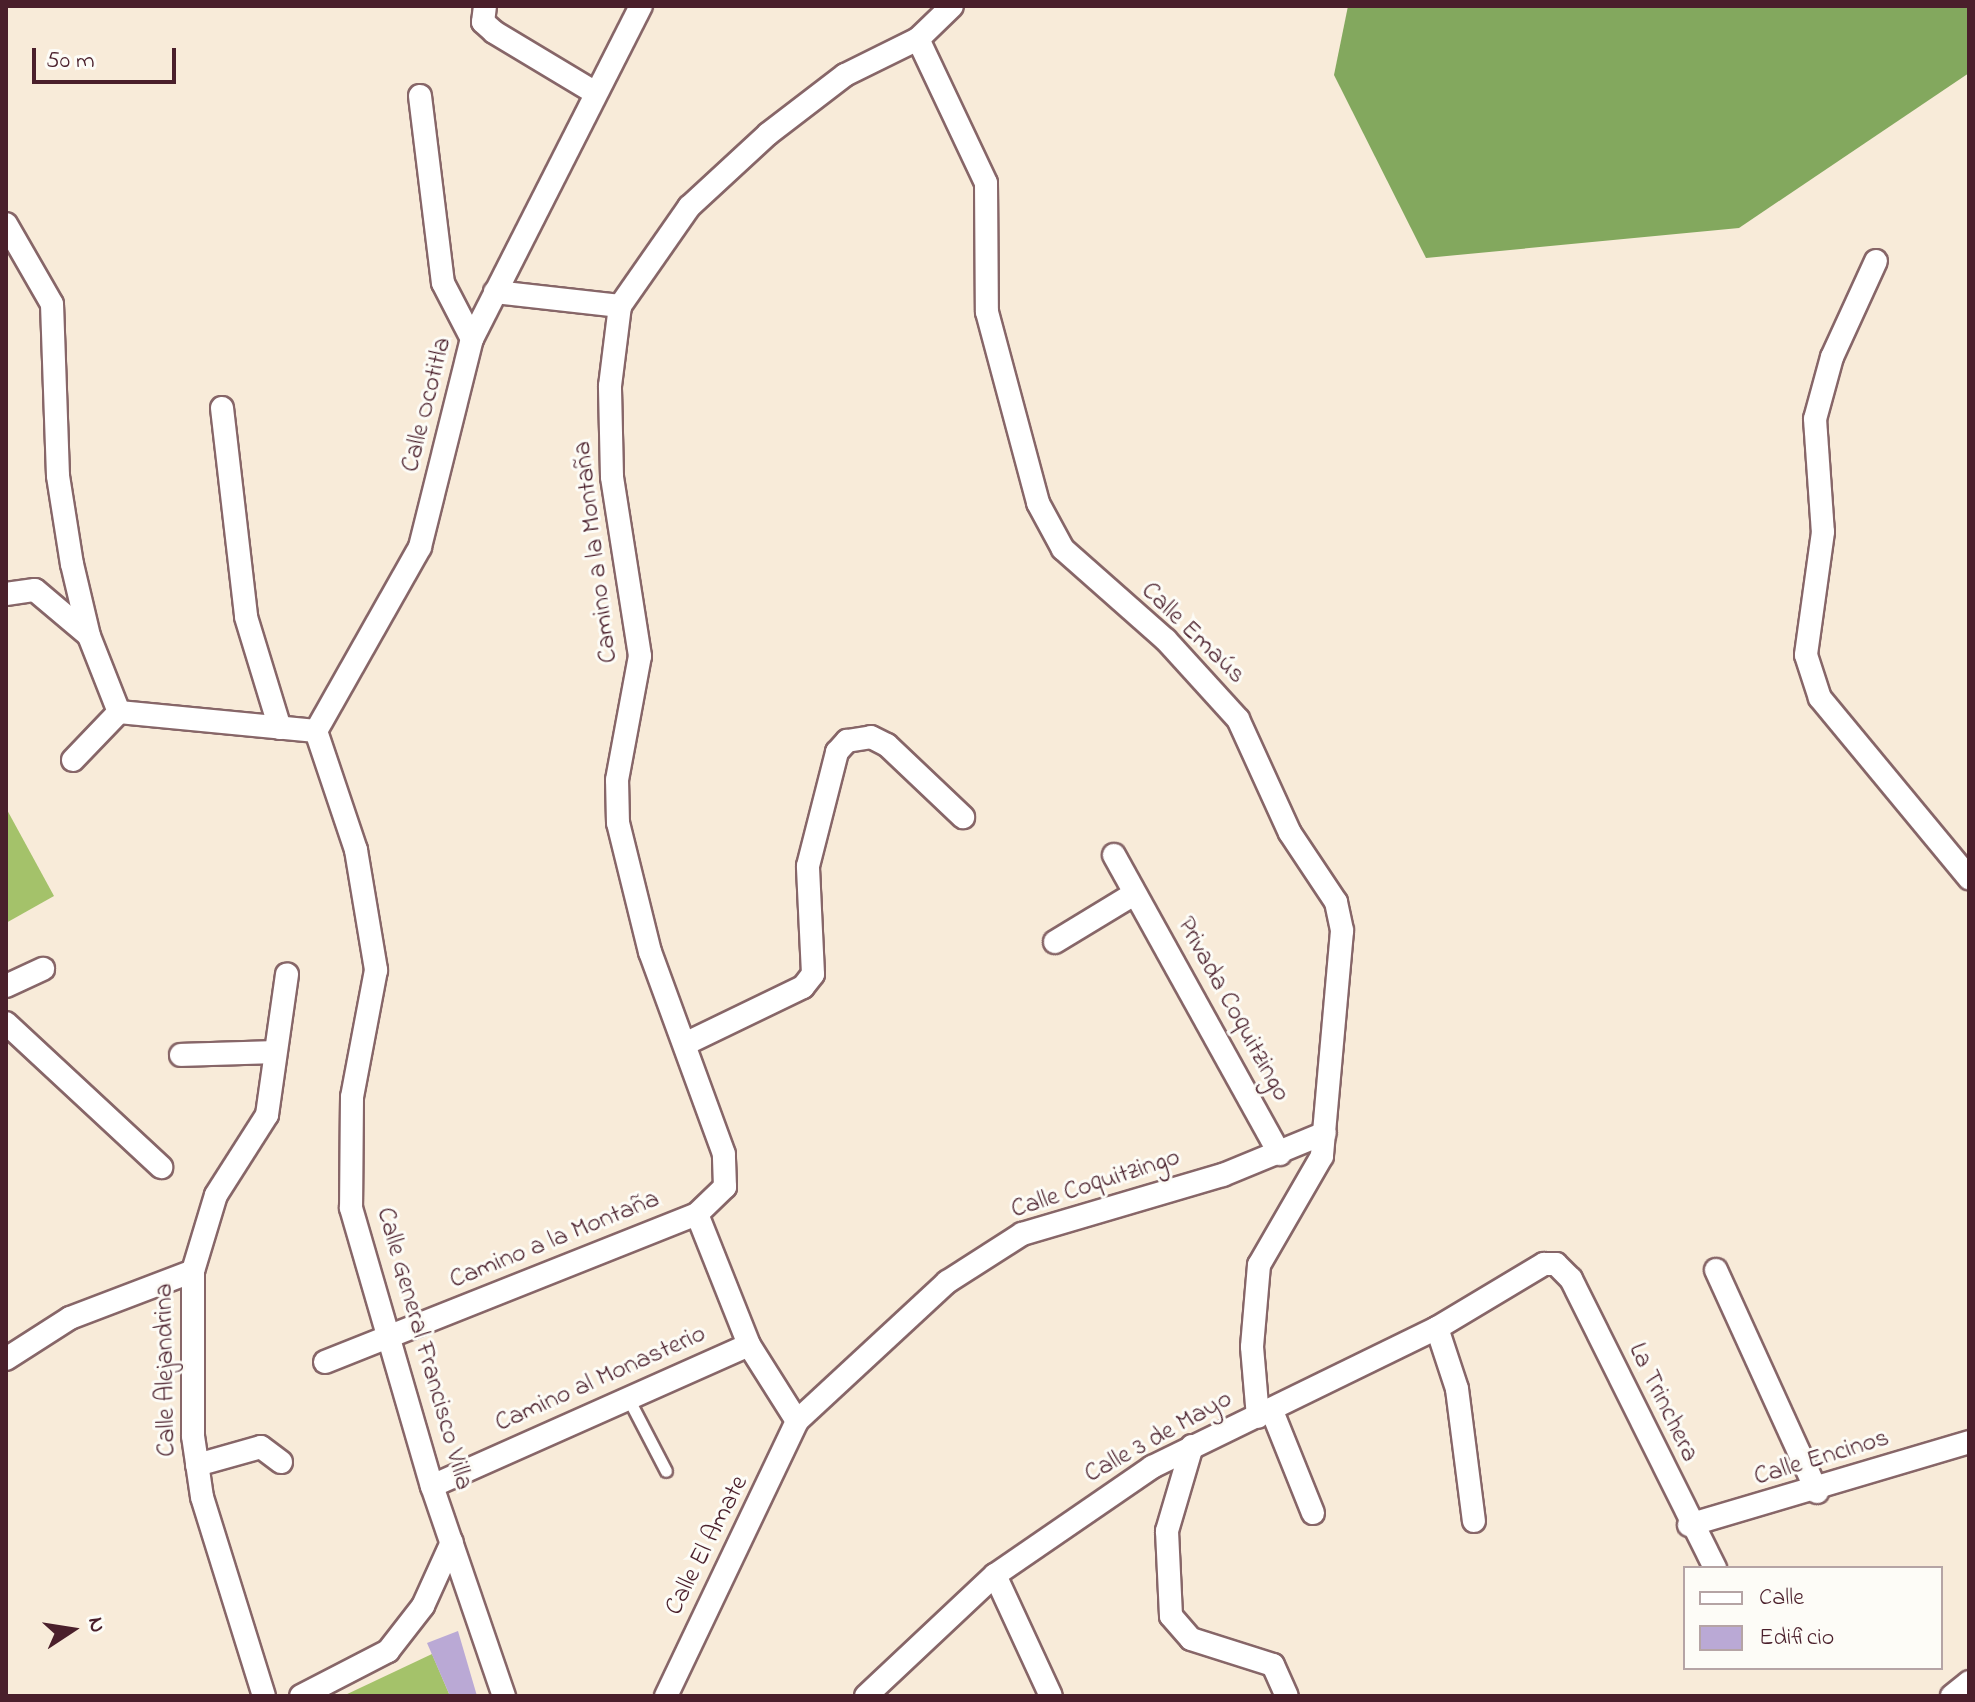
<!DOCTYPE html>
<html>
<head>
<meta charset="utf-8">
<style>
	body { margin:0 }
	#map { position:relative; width:1975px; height:1702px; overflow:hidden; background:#f8ebd9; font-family:"Indie Flower",sans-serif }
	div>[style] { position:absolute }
	.green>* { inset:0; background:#a4c26a }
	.forest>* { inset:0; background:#83a85e }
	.building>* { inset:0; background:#baa9d5 }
	.roads { filter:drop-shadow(2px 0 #876668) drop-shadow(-2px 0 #876668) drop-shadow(0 2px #876668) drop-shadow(0 -2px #876668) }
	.lane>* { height:11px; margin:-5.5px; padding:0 5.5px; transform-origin:5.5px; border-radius:5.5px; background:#fff }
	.street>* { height:22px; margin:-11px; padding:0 11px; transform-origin:11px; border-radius:11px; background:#fff }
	span { translate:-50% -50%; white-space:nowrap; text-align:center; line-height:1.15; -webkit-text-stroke:6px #fdfcf7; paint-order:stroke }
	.street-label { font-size:26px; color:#4a1f2b }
	.frame { position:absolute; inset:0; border:8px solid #4a1f2b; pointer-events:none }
	.legend { position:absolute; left:1683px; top:1566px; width:260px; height:104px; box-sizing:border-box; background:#fdfcf7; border:2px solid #b5a4a5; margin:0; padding:10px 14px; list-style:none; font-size:24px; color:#4a1f2b }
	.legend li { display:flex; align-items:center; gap:16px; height:40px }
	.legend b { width:40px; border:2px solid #b5a4a5 }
	.north { position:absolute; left:32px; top:1590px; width:80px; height:80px; -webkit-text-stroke:6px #fdfcf7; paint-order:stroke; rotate:78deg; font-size:22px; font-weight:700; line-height:32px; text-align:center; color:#4a1f2b }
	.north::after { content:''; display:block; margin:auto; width:28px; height:36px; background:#4a1f2b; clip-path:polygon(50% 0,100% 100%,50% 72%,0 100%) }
	.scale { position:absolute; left:32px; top:48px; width:144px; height:36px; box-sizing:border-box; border:4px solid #4a1f2b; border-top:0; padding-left:10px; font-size:24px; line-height:28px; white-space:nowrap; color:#4a1f2b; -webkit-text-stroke:6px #fdfcf7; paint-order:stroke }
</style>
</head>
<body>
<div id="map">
	<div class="green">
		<i style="clip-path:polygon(6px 808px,54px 896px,6px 923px)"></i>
		<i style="clip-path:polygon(432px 1654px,450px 1696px,343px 1696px)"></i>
	</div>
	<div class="forest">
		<i style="clip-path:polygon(1348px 6px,1969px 6px,1969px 73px,1739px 228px,1426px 258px,1334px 75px)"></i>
	</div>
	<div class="building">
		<i style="clip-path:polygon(458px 1631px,477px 1696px,450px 1696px,427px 1643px)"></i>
	</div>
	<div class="roads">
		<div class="lane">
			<i style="left:628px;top:1398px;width:82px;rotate:62.5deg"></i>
		</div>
		<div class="street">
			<i style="left:485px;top:6px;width:16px;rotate:97deg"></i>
			<i style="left:483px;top:22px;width:15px;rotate:42deg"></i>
			<i style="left:494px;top:32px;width:117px;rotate:31deg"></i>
			<i style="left:918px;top:39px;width:159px;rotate:64.7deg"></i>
			<i style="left:986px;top:183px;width:129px;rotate:89.6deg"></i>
			<i style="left:987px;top:312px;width:198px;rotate:75deg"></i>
			<i style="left:1038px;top:503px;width:52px;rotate:61.5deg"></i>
			<i style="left:1063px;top:549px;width:137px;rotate:41.5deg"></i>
			<i style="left:1166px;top:640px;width:107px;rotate:47.7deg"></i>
			<i style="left:1238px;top:719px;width:125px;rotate:65.5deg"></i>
			<i style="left:1290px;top:833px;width:83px;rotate:56.3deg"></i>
			<i style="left:1336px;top:902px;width:30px;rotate:78deg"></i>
			<i style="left:1342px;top:931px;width:226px;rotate:95.1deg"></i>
			<i style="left:1322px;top:1156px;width:126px;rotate:120deg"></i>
			<i style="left:1259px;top:1265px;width:82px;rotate:94.9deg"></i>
			<i style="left:1252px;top:1347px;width:70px;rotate:85.1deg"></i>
			<i style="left:420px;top:96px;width:188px;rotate:83deg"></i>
			<i style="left:443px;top:283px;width:63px;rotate:62.6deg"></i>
			<i style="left:6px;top:224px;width:92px;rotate:60.1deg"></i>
			<i style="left:52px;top:304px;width:172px;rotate:88deg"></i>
			<i style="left:58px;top:476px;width:89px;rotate:81deg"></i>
			<i style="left:72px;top:564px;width:74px;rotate:76.7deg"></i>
			<i style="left:89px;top:636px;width:82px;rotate:68.5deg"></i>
			<i style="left:119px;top:712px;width:198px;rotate:5.5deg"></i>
			<i style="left:1876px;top:261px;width:106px;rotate:114.6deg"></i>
			<i style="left:1832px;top:357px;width:64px;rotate:105.3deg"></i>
			<i style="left:1815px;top:419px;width:113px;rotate:86deg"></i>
			<i style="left:1823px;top:532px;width:124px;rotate:97.9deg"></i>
			<i style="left:1806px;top:655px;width:45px;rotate:72deg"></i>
			<i style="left:1820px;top:698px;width:234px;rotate:50.4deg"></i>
			<i style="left:495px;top:292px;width:126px;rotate:6.4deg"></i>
			<i style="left:222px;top:408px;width:210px;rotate:83.4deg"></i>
			<i style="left:246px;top:617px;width:116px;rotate:73deg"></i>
			<i style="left:6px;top:594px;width:29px;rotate:-8deg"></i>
			<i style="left:35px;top:590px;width:68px;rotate:40.2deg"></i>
			<i style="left:316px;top:731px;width:126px;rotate:71.4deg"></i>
			<i style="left:356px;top:850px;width:122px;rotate:80.5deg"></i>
			<i style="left:376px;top:970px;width:129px;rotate:100.7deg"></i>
			<i style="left:352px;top:1097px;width:111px;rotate:90.5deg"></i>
			<i style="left:351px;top:1208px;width:290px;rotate:73.8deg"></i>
			<i style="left:432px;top:1486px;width:222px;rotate:71.1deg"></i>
			<i style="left:316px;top:731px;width:211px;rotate:-60.5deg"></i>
			<i style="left:420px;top:547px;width:214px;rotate:-76deg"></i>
			<i style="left:472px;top:339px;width:373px;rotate:-63.1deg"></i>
			<i style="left:73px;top:760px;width:66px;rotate:-46.2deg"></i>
			<i style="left:1114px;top:855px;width:342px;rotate:61deg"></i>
			<i style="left:1055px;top:942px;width:92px;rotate:-31.3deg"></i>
			<i style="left:6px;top:986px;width:41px;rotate:-24.7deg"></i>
			<i style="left:6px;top:1023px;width:212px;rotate:42.9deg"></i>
			<i style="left:685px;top:1044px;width:131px;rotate:-25.8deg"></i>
			<i style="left:803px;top:987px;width:16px;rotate:-52deg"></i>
			<i style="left:813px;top:974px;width:108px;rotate:-92.7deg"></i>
			<i style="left:808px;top:866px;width:118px;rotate:-75.7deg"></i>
			<i style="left:837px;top:752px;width:15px;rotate:-48deg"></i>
			<i style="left:847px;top:741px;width:24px;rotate:-9deg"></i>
			<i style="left:871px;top:737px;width:18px;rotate:27deg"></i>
			<i style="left:887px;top:745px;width:105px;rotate:43.5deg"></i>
			<i style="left:181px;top:1055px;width:93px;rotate:-1.8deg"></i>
			<i style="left:697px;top:1214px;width:141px;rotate:68.3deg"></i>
			<i style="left:749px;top:1345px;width:90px;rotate:57.7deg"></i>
			<i style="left:1716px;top:1270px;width:244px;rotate:65.5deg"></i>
			<i style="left:1437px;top:1328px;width:64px;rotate:71.8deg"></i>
			<i style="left:1457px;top:1389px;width:133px;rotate:82.7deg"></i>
			<i style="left:6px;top:1359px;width:76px;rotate:-32.6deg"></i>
			<i style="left:70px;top:1318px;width:132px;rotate:-20.9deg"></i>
			<i style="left:325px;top:1362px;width:400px;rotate:-21.7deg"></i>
			<i style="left:697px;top:1214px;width:39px;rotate:-44deg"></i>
			<i style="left:725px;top:1187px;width:33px;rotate:-92deg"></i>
			<i style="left:724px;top:1154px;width:215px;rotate:-110.1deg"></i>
			<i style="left:650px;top:952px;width:133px;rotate:-103.9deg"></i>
			<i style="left:618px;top:823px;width:43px;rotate:-91.3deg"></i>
			<i style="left:617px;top:780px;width:126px;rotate:-79.5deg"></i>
			<i style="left:640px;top:656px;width:181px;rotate:-98.9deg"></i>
			<i style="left:612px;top:477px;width:91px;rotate:-91.3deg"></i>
			<i style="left:610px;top:386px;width:81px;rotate:-82.9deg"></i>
			<i style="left:620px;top:306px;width:121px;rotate:-55.1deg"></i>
			<i style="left:689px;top:207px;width:108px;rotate:-42.7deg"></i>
			<i style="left:768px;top:134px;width:97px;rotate:-37.5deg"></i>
			<i style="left:845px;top:75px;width:81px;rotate:-26.3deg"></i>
			<i style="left:918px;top:39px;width:47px;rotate:-44.1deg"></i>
			<i style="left:1272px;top:1411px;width:110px;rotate:68.1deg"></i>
			<i style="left:1192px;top:1446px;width:89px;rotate:106.4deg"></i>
			<i style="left:1167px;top:1531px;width:85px;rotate:87.3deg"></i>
			<i style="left:1171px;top:1616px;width:30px;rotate:49deg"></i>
			<i style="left:1191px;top:1639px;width:86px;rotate:17.6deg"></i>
			<i style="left:1273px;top:1665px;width:34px;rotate:66deg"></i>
			<i style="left:197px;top:1465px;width:66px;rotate:-15.7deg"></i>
			<i style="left:261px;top:1447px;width:25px;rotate:37deg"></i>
			<i style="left:432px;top:1486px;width:347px;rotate:-24deg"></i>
			<i style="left:1689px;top:1525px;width:292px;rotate:-16.5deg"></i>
			<i style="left:995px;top:1575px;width:133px;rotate:65.2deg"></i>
			<i style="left:264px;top:1696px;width:208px;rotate:-107.3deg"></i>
			<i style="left:202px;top:1497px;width:62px;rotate:-98.4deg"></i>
			<i style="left:193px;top:1436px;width:165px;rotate:-90deg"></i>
			<i style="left:193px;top:1271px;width:79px;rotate:-73.2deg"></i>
			<i style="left:216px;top:1195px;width:95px;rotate:-57.5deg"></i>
			<i style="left:267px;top:1115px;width:142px;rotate:-81.9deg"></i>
			<i style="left:301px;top:1696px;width:98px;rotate:-27.3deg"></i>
			<i style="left:388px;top:1651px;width:57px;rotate:-52.1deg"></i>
			<i style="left:423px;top:1606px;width:70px;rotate:-65.6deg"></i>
			<i style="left:666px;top:1696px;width:305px;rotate:-64.5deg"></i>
			<i style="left:797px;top:1421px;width:205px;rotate:-42.8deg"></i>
			<i style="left:947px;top:1282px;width:89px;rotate:-32.6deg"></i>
			<i style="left:1022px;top:1234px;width:209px;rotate:-16.4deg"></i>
			<i style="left:1223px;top:1175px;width:110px;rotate:-22.4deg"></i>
			<i style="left:866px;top:1696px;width:177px;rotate:-43.2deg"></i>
			<i style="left:995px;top:1575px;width:191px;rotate:-34.5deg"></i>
			<i style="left:1152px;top:1467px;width:317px;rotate:-26deg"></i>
			<i style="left:1437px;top:1328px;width:125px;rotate:-30.9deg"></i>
			<i style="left:1544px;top:1264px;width:12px"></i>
			<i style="left:1556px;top:1264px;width:21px;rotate:45deg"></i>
			<i style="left:1571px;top:1279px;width:323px;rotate:63.5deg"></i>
			<i style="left:1952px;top:1696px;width:22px;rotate:-39deg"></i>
		</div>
	</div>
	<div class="street-label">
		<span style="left:428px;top:405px;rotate:-76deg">Calle Ocotitla</span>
		<span style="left:597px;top:552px;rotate:-97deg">Camino a la Montaña</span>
		<span style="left:1192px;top:634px;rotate:44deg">Calle Emaús</span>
		<span style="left:1232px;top:1010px;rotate:61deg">Privada Coquitzingo</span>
		<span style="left:1096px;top:1185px;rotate:-18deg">Calle Coquitzingo</span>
		<span style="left:555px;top:1241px;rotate:-22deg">Camino a la Montaña</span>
		<span style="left:423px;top:1349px;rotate:74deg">Calle General Francisco Villa</span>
		<span style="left:167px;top:1370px;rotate:-91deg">Calle Alejandrina</span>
		<span style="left:601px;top:1380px;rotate:-24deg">Camino al Monasterio</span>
		<span style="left:1662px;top:1403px;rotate:64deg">La Trinchera</span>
		<span style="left:1159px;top:1438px;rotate:-29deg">Calle 3 de Mayo</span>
		<span style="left:1822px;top:1459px;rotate:-17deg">Calle Encinos</span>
		<span style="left:708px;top:1546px;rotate:-63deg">Calle El Amate</span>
	</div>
	<div class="frame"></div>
	<ul class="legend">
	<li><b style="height:10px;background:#fff"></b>Calle</li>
	<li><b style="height:22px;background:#baa9d5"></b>Edificio</li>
	</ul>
	<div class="north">N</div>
	<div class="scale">50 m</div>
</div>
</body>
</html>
